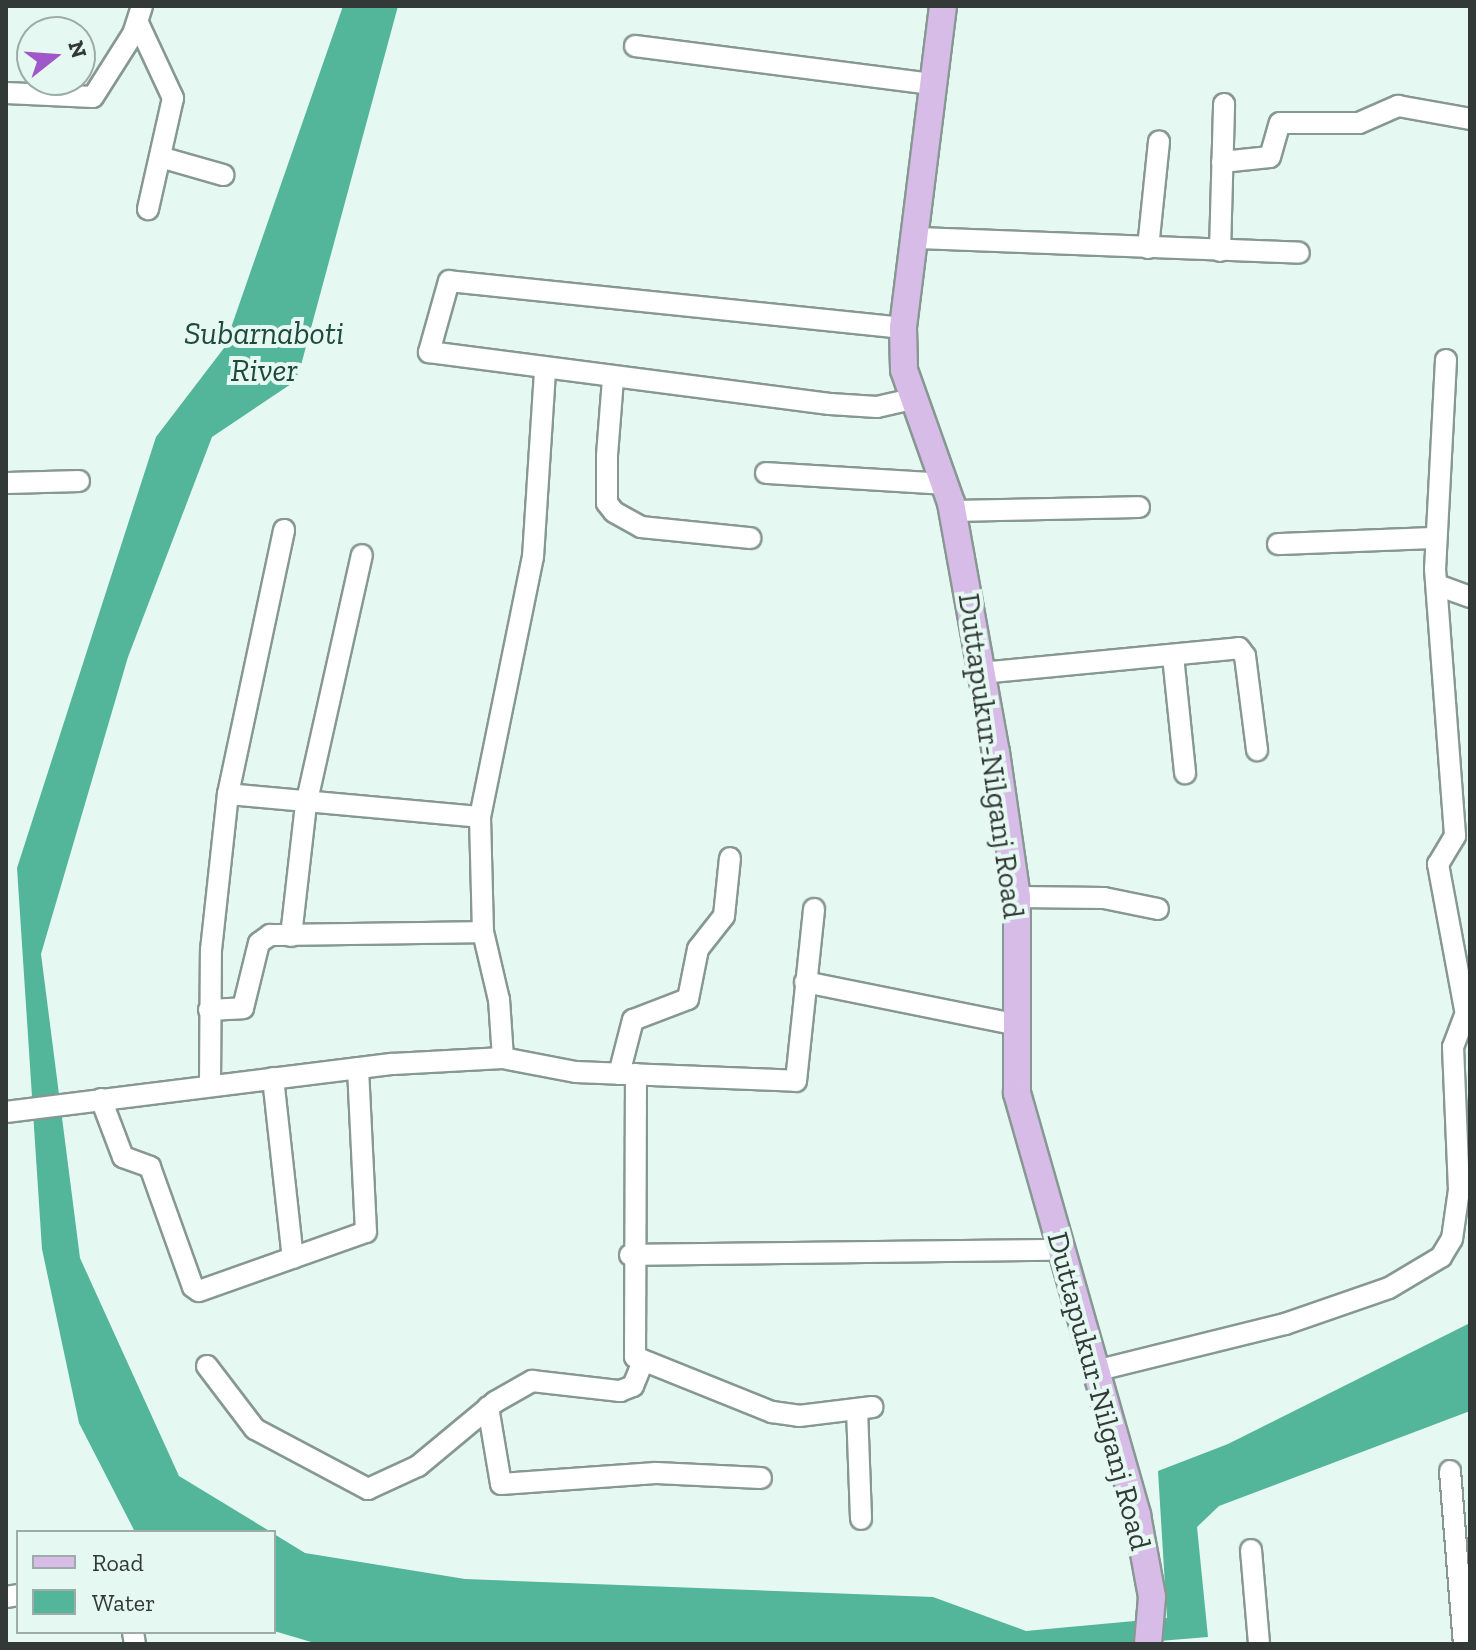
<!DOCTYPE html>
<html>
<head>
<meta charset="utf-8">
<style>
	body { margin:0 }
	#map { position:relative; width:1476px; height:1650px; overflow:hidden; background:#e6f8f2; font-family:"Zilla Slab",serif }
	div>[style] { position:absolute }
	.water>* { inset:0; background:#53b599 }
	.roads { filter:drop-shadow(2px 0 #879892) drop-shadow(-2px 0 #879892) drop-shadow(0 2px #879892) drop-shadow(0 -2px #879892) }
	.minor>* { height:20px; margin:-10px; padding:0 10px; transform-origin:10px; border-radius:10px; background:#fff }
	.major>* { height:26px; margin:-13px; padding:0 13px; transform-origin:13px; border-radius:13px; background:#d7bce8 }
	span { translate:-50% -50%; white-space:nowrap; text-align:center; line-height:1.15; -webkit-text-stroke:8px #e6f8f2; paint-order:stroke }
	.street-label { font-size:30px; color:#323937 }
	.water-label { font-size:32px; color:#1f493d; font-style:italic }
	.frame { position:absolute; inset:0; border:8px solid #323937; pointer-events:none }
	.legend { position:absolute; left:16px; top:1530px; width:260px; height:104px; box-sizing:border-box; background:#e6f8f2; border:2px solid #9eaca7; margin:0; padding:10px 14px; list-style:none; font-size:24px; color:#323937 }
	.legend li { display:flex; align-items:center; gap:16px; height:40px }
	.legend b { width:40px; border:2px solid #9eaca7 }
	.north { position:absolute; left:16px; top:16px; width:80px; height:80px; box-sizing:border-box; background:#e6f8f2; border:2px solid #9eaca7; border-radius:50%; rotate:73deg; font-size:22px; font-weight:700; line-height:32px; text-align:center; color:#323937 }
	.north::after { content:''; display:block; margin:auto; width:28px; height:36px; background:#a057ca; clip-path:polygon(50% 0,100% 100%,50% 72%,0 100%) }
</style>
</head>
<body>
<div id="map">
	<div class="water">
		<i style="clip-path:polygon(343px 6px,398px 6px,297px 380px,212px 437px,128px 657px,41px 954px,80px 1258px,179px 1476px,271px 1532px,135px 1532px,79px 1423px,42px 1249px,17px 868px,156px 437px,224px 348px)"></i>
		<i style="clip-path:polygon(1470px 1323px,1470px 1411px,1219px 1506px,1197px 1527px,1208px 1637px,1123px 1644px,318px 1644px,274px 1631px,274px 1534px,305px 1553px,465px 1579px,933px 1597px,1026px 1631px,1167px 1618px,1158px 1471px,1228px 1444px)"></i>
	</div>
	<div class="roads">
		<div class="minor">
			<i style="left:138px;top:23px;width:83px;rotate:65deg"></i>
			<i style="left:173px;top:98px;width:114px;rotate:102.7deg"></i>
			<i style="left:635px;top:46px;width:299px;rotate:7.3deg"></i>
			<i style="left:6px;top:93px;width:87px;rotate:2.6deg"></i>
			<i style="left:93px;top:97px;width:75px;rotate:-57.6deg"></i>
			<i style="left:133px;top:34px;width:29px;rotate:-72deg"></i>
			<i style="left:160px;top:157px;width:66px;rotate:15.9deg"></i>
			<i style="left:1222px;top:162px;width:48px;rotate:-5.9deg"></i>
			<i style="left:1270px;top:157px;width:35px;rotate:-74deg"></i>
			<i style="left:1280px;top:123px;width:79px"></i>
			<i style="left:1359px;top:123px;width:43px;rotate:-23.6deg"></i>
			<i style="left:1398px;top:106px;width:73px;rotate:10.2deg"></i>
			<i style="left:916px;top:238px;width:383px;rotate:2.2deg"></i>
			<i style="left:1148px;top:248px;width:107px;rotate:-84.1deg"></i>
			<i style="left:1220px;top:251px;width:147px;rotate:-88.4deg"></i>
			<i style="left:903px;top:328px;width:456px;rotate:-174.1deg"></i>
			<i style="left:449px;top:281px;width:74px;rotate:105.7deg"></i>
			<i style="left:429px;top:352px;width:404px;rotate:7.4deg"></i>
			<i style="left:830px;top:404px;width:47px;rotate:3.7deg"></i>
			<i style="left:877px;top:407px;width:36px;rotate:-13deg"></i>
			<i style="left:1446px;top:360px;width:209px;rotate:93deg"></i>
			<i style="left:1435px;top:569px;width:268px;rotate:85.7deg"></i>
			<i style="left:1455px;top:836px;width:33px;rotate:121deg"></i>
			<i style="left:1438px;top:864px;width:148px;rotate:79.5deg"></i>
			<i style="left:613px;top:379px;width:77px;rotate:94.5deg"></i>
			<i style="left:607px;top:456px;width:47px;rotate:90deg"></i>
			<i style="left:607px;top:503px;width:11px;rotate:52deg"></i>
			<i style="left:614px;top:512px;width:31px;rotate:29deg"></i>
			<i style="left:641px;top:527px;width:110px;rotate:5.8deg"></i>
			<i style="left:766px;top:473px;width:179px;rotate:3.5deg"></i>
			<i style="left:6px;top:483px;width:73px;rotate:-1.6deg"></i>
			<i style="left:952px;top:511px;width:187px;rotate:-1.2deg"></i>
			<i style="left:1278px;top:544px;width:157px;rotate:-2.2deg"></i>
			<i style="left:1437px;top:585px;width:35px;rotate:20deg"></i>
			<i style="left:1173px;top:656px;width:118px;rotate:84.1deg"></i>
			<i style="left:981px;top:673px;width:259px;rotate:-5.5deg"></i>
			<i style="left:1239px;top:648px;width:10px;rotate:53deg"></i>
			<i style="left:1245px;top:656px;width:95px;rotate:82.7deg"></i>
			<i style="left:228px;top:794px;width:253px;rotate:5.2deg"></i>
			<i style="left:1017px;top:897px;width:87px;rotate:0.7deg"></i>
			<i style="left:1104px;top:898px;width:55px;rotate:11.5deg"></i>
			<i style="left:291px;top:936px;width:132px;rotate:-83.5deg"></i>
			<i style="left:306px;top:805px;width:256px;rotate:-77.4deg"></i>
			<i style="left:805px;top:982px;width:212px;rotate:11.4deg"></i>
			<i style="left:209px;top:1010px;width:34px;rotate:-3deg"></i>
			<i style="left:243px;top:1008px;width:67px;rotate:-76.2deg"></i>
			<i style="left:259px;top:943px;width:14px;rotate:-36deg"></i>
			<i style="left:270px;top:935px;width:213px;rotate:-0.8deg"></i>
			<i style="left:503px;top:1058px;width:58px;rotate:-93.9deg"></i>
			<i style="left:499px;top:1000px;width:70px;rotate:-103.2deg"></i>
			<i style="left:483px;top:932px;width:115px;rotate:-91.5deg"></i>
			<i style="left:480px;top:817px;width:265px;rotate:-78.5deg"></i>
			<i style="left:533px;top:557px;width:186px;rotate:-86.3deg"></i>
			<i style="left:619px;top:1074px;width:56px;rotate:-75.5deg"></i>
			<i style="left:633px;top:1020px;width:59px;rotate:-20.9deg"></i>
			<i style="left:688px;top:999px;width:51px;rotate:-78.7deg"></i>
			<i style="left:698px;top:949px;width:42px;rotate:-51.8deg"></i>
			<i style="left:724px;top:916px;width:58px;rotate:-84.1deg"></i>
			<i style="left:636px;top:1074px;width:283px;rotate:90.2deg"></i>
			<i style="left:635px;top:1357px;width:148px;rotate:21.9deg"></i>
			<i style="left:772px;top:1412px;width:27px;rotate:8deg"></i>
			<i style="left:799px;top:1416px;width:74px;rotate:-7deg"></i>
			<i style="left:273px;top:1078px;width:181px;rotate:83.7deg"></i>
			<i style="left:210px;top:1085px;width:135px;rotate:-89.6deg"></i>
			<i style="left:211px;top:950px;width:157px;rotate:-83.8deg"></i>
			<i style="left:228px;top:794px;width:270px;rotate:-78deg"></i>
			<i style="left:101px;top:1099px;width:62px;rotate:69.2deg"></i>
			<i style="left:123px;top:1157px;width:29px;rotate:20deg"></i>
			<i style="left:150px;top:1167px;width:127px;rotate:70.3deg"></i>
			<i style="left:193px;top:1287px;width:7px;rotate:34deg"></i>
			<i style="left:199px;top:1291px;width:177px;rotate:-19.5deg"></i>
			<i style="left:366px;top:1232px;width:164px;rotate:-92.8deg"></i>
			<i style="left:6px;top:1112px;width:390px;rotate:-7.1deg"></i>
			<i style="left:393px;top:1064px;width:110px;rotate:-3.1deg"></i>
			<i style="left:503px;top:1058px;width:74px;rotate:10.9deg"></i>
			<i style="left:576px;top:1072px;width:220px;rotate:2.3deg"></i>
			<i style="left:796px;top:1081px;width:173px;rotate:-84deg"></i>
			<i style="left:630px;top:1255px;width:430px;rotate:-0.7deg"></i>
			<i style="left:207px;top:1366px;width:79px;rotate:52.7deg"></i>
			<i style="left:255px;top:1429px;width:128px;rotate:28deg"></i>
			<i style="left:368px;top:1489px;width:55px;rotate:-24.7deg"></i>
			<i style="left:418px;top:1466px;width:100px;rotate:-39.7deg"></i>
			<i style="left:495px;top:1402px;width:43px;rotate:-29.6deg"></i>
			<i style="left:532px;top:1381px;width:89px;rotate:6.5deg"></i>
			<i style="left:620px;top:1391px;width:14px;rotate:-21deg"></i>
			<i style="left:633px;top:1386px;width:24px;rotate:-68deg"></i>
			<i style="left:1095px;top:1371px;width:196px;rotate:-13.9deg"></i>
			<i style="left:1285px;top:1324px;width:110px;rotate:-19.1deg"></i>
			<i style="left:1389px;top:1288px;width:61px;rotate:-30.8deg"></i>
			<i style="left:1441px;top:1257px;width:21px;rotate:-59deg"></i>
			<i style="left:1452px;top:1239px;width:49px;rotate:-81.9deg"></i>
			<i style="left:1459px;top:1190px;width:143px;rotate:-92.4deg"></i>
			<i style="left:1453px;top:1047px;width:48px;rotate:-69.3deg"></i>
			<i style="left:488px;top:1407px;width:78px;rotate:80.4deg"></i>
			<i style="left:501px;top:1484px;width:155px;rotate:-4.1deg"></i>
			<i style="left:656px;top:1473px;width:105px;rotate:2.7deg"></i>
			<i style="left:857px;top:1409px;width:110px;rotate:87.9deg"></i>
			<i style="left:1450px;top:1471px;width:174px;rotate:85.4deg"></i>
			<i style="left:1251px;top:1550px;width:94px;rotate:85.1deg"></i>
			<i style="left:6px;top:1597px;width:12px;rotate:-9deg"></i>
			<i style="left:133px;top:1632px;width:12px;rotate:81deg"></i>
		</div>
		<div class="major">
			<i style="left:943px;top:6px;width:324px;rotate:97.1deg"></i>
			<i style="left:903px;top:328px;width:42px;rotate:88.6deg"></i>
			<i style="left:904px;top:370px;width:141px;rotate:70.5deg"></i>
			<i style="left:951px;top:503px;width:253px;rotate:79.8deg"></i>
			<i style="left:996px;top:752px;width:147px;rotate:81.8deg"></i>
			<i style="left:1017px;top:897px;width:196px;rotate:90deg"></i>
			<i style="left:1017px;top:1093px;width:439px;rotate:74.1deg"></i>
			<i style="left:1137px;top:1515px;width:83px;rotate:79.6deg"></i>
			<i style="left:1152px;top:1597px;width:47px;rotate:94.9deg"></i>
		</div>
	</div>
	<div class="street-label">
		<span style="left:991px;top:756px;rotate:82deg">Duttapukur-Nilganj Road</span>
		<span style="left:1099px;top:1391px;rotate:75deg">Duttapukur-Nilganj Road</span>
	</div>
	<div class="water-label">
		<span style="left:264px;top:352px">Subarnaboti<br>River</span>
	</div>
	<div class="frame"></div>
	<ul class="legend">
	<li><b style="height:10px;background:#d7bce8"></b>Road</li>
	<li><b style="height:22px;background:#53b599"></b>Water</li>
	</ul>
	<div class="north">N</div>
</div>
</body>
</html>
